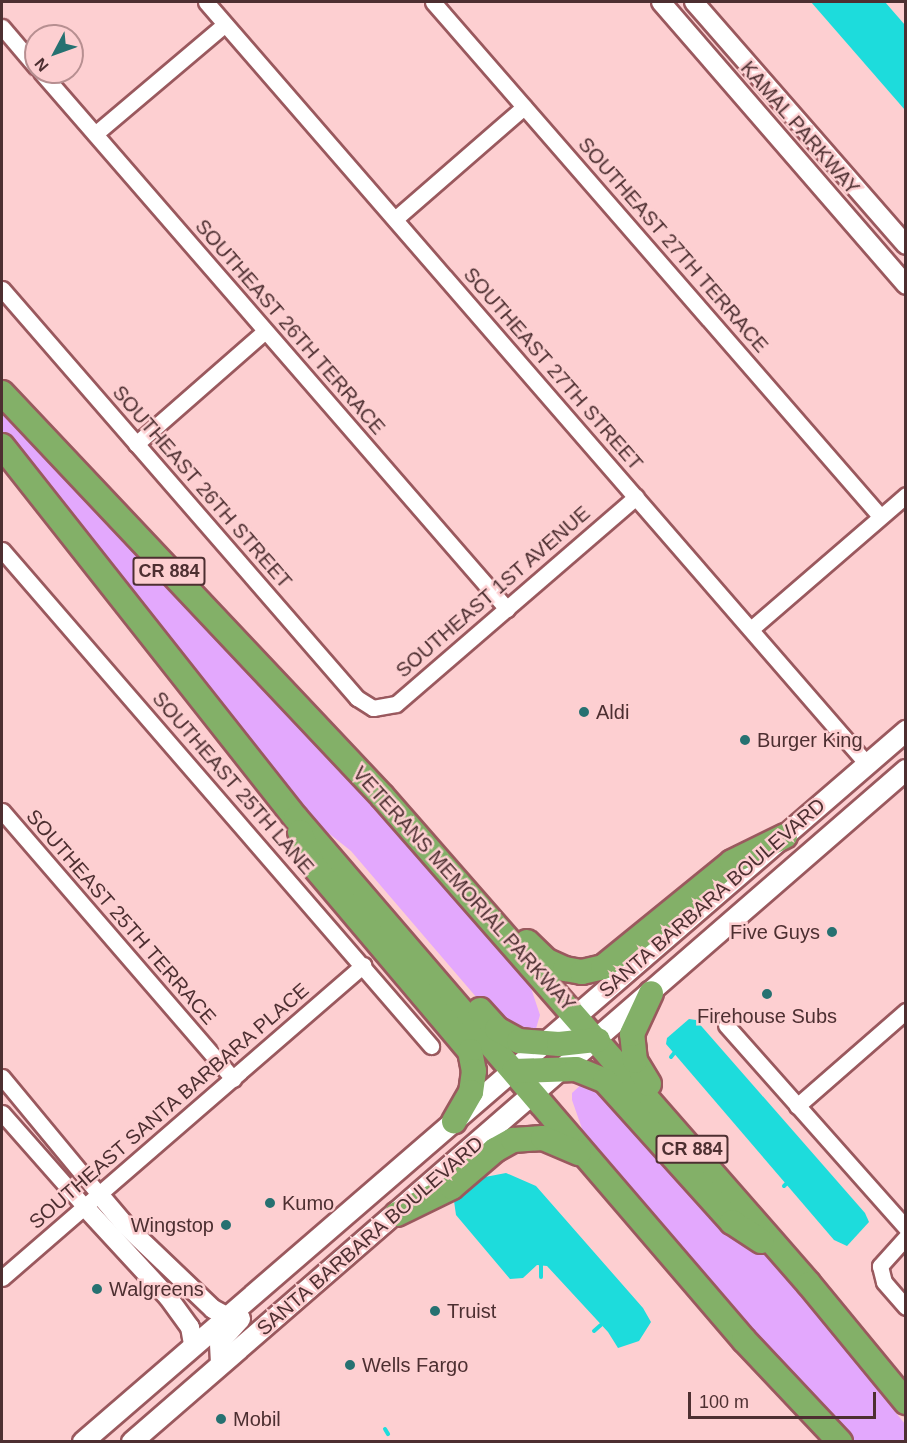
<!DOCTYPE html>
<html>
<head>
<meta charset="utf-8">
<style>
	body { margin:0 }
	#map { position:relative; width:907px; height:1443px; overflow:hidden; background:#fdcfd1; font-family:Arial,sans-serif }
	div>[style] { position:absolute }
	.green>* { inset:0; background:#e3a8fd }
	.water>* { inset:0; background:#1ddcdc }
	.stream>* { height:4px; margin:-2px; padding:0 2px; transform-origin:2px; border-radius:2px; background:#1ddcdc }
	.roads { filter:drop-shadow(2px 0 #9a595e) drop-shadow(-2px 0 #9a595e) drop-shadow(0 2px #9a595e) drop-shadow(0 -2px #9a595e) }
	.minor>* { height:15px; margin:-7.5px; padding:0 7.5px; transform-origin:7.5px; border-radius:7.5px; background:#fff }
	.tertiary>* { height:18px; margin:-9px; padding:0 9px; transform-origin:9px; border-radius:9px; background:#fff }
	.secondary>* { height:20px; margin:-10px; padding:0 10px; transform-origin:10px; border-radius:10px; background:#fff }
	.trunk>* { height:24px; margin:-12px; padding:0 12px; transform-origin:12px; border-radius:12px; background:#83b068 }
	.dots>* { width:16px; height:16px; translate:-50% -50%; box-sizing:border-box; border:3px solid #fdcfd1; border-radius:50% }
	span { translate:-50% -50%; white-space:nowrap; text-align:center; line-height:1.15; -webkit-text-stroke:5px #fdcfd1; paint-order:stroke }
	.shield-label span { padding:2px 4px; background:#fdcfd1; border:2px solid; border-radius:4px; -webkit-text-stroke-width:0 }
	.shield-label { font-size:18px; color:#4d2f31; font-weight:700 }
	.street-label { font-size:20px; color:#4d2f31 }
	.poi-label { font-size:20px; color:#4d2f31 }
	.left { translate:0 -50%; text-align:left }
	.right { translate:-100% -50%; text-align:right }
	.frame { position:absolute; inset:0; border:3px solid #4d2f31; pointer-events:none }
	.north { position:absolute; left:24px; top:24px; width:60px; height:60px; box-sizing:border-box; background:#fdcfd1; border:2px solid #b78f91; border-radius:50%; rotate:229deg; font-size:16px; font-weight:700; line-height:24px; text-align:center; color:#4d2f31 }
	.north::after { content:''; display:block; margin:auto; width:21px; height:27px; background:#267171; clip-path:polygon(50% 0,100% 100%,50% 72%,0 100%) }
	.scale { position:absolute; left:688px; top:1392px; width:188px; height:27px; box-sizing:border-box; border:3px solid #4d2f31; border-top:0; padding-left:8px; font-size:18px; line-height:21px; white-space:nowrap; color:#4d2f31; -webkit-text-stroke:4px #fdcfd1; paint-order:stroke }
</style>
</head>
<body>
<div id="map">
	<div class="green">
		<i style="clip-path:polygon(2px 411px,349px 775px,529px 982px,540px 1015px,535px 1032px,527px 1034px,483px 1005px,351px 851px,302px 812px,2px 432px)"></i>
		<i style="clip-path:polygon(584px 1082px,602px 1090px,726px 1226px,773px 1261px,905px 1424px,905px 1441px,853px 1441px,773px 1357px,586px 1140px,572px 1100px,572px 1093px)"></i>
	</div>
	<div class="water">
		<i style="clip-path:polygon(811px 2px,885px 2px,905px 25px,905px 110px)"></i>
		<i style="clip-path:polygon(689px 1019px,696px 1020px,865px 1213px,869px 1222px,847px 1246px,834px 1240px,666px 1044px,667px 1038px)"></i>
		<i style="clip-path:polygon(506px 1173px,536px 1186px,643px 1308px,651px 1322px,639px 1341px,618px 1348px,608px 1332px,547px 1266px,537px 1265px,523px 1278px,510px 1279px,456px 1215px,454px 1201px,485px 1177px)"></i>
	</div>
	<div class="stream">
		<i style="left:671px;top:1057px;width:6px;rotate:-51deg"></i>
		<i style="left:784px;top:1186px;width:6px;rotate:-45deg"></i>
		<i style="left:541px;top:1277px;width:12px;rotate:-90deg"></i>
		<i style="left:594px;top:1331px;width:9px;rotate:-41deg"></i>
		<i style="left:385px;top:1429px;width:6px;rotate:59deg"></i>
	</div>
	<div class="roads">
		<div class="minor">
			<i style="left:206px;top:2px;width:1009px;rotate:49.06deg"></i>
			<i style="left:433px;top:2px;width:681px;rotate:48.99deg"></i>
			<i style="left:2px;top:27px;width:52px;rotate:49.6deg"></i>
			<i style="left:41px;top:72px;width:711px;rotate:49.05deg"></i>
			<i style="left:95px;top:134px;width:170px;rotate:-40.2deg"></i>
			<i style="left:395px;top:219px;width:171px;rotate:-41deg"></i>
			<i style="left:2px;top:289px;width:542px;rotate:49.04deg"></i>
			<i style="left:357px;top:698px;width:19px;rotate:32deg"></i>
			<i style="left:373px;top:708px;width:23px;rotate:-10deg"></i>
			<i style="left:396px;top:704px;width:317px;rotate:-40.8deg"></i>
			<i style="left:136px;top:444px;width:171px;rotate:-41.2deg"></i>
			<i style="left:2px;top:550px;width:656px;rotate:49.14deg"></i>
			<i style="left:751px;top:629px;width:205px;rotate:-40.8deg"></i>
			<i style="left:2px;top:811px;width:354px;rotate:49.2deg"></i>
			<i style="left:726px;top:1025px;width:271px;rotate:48.4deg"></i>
			<i style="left:2px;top:1077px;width:151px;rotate:50.4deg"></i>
			<i style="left:797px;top:1106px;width:145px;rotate:-41.1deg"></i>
			<i style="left:2px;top:1113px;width:124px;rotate:48.6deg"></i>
			<i style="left:906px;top:1237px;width:39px;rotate:132deg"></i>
			<i style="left:880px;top:1266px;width:16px;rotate:76deg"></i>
			<i style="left:884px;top:1282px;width:33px;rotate:49deg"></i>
			<i style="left:2px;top:1278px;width:478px;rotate:-40.9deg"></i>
		</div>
		<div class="tertiary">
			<i style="left:661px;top:2px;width:374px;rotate:49.1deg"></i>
			<i style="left:694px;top:2px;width:322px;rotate:48.9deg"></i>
			<i style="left:98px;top:1193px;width:42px;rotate:49.8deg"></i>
			<i style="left:125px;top:1225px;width:122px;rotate:43.7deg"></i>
			<i style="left:213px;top:1309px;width:15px;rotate:28deg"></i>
			<i style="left:84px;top:1206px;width:124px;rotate:47.3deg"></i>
			<i style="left:168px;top:1297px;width:37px;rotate:54deg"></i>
			<i style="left:190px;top:1327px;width:17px;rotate:80deg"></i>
		</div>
		<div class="secondary">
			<i style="left:221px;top:1363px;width:22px;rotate:-93deg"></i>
			<i style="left:220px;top:1341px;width:30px;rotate:-48deg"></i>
			<i style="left:83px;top:1442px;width:1088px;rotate:-40.82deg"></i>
			<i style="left:132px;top:1442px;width:1025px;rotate:-40.97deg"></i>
		</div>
		<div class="trunk">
			<i style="left:2px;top:393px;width:554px;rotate:46.68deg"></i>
			<i style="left:382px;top:796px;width:648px;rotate:48.81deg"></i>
			<i style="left:809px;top:1284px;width:153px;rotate:50.6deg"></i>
			<i style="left:2px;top:446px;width:474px;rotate:51.7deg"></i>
			<i style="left:296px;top:818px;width:688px;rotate:49.36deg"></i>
			<i style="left:744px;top:1340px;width:140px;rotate:46.7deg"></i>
			<i style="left:300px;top:832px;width:34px;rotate:69deg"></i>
			<i style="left:312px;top:864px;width:245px;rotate:49.8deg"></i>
			<i style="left:470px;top:1051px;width:20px;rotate:79deg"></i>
			<i style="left:474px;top:1071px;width:21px;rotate:98deg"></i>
			<i style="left:471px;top:1092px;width:34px;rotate:120deg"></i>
			<i style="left:527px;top:942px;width:28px;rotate:44deg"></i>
			<i style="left:547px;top:961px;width:20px;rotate:24deg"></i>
			<i style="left:565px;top:969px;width:17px;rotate:10deg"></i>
			<i style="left:582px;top:972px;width:22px;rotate:-13deg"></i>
			<i style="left:603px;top:967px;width:166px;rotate:-39.1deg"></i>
			<i style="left:732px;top:862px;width:59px;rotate:-26.1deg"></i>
			<i style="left:480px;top:1010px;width:25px;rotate:48deg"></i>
			<i style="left:497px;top:1029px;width:25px;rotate:29deg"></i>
			<i style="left:519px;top:1041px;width:40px;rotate:4.3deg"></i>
			<i style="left:559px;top:1044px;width:39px;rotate:-6deg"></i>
			<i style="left:514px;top:1071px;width:62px;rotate:-1.8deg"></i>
			<i style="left:576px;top:1069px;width:31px;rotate:22deg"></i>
			<i style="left:605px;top:1081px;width:190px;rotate:48deg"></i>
			<i style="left:732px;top:1222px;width:35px;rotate:33deg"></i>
			<i style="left:649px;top:1084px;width:27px;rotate:-121deg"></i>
			<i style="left:635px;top:1061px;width:27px;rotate:-96deg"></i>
			<i style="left:632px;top:1034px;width:45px;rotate:-65.1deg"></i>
			<i style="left:397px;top:1214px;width:61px;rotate:-26.1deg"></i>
			<i style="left:452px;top:1187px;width:57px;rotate:-40.7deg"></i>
			<i style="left:495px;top:1150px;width:21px;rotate:-29deg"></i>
			<i style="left:513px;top:1140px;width:30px;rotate:-4deg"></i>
			<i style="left:543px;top:1138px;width:39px;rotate:23deg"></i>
		</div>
	</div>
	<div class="dots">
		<i style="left:584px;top:712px;background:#267171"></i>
		<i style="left:745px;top:740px;background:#267171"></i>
		<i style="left:832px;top:932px;background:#267171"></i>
		<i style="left:767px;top:994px;background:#267171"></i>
		<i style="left:270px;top:1203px;background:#267171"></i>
		<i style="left:226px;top:1225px;background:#267171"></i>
		<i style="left:97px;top:1289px;background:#267171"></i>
		<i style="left:435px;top:1311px;background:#267171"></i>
		<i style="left:350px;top:1365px;background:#267171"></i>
		<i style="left:221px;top:1419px;background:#267171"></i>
	</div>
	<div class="shield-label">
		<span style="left:169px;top:571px">CR 884</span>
		<span style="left:692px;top:1149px">CR 884</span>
	</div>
	<div class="street-label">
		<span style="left:800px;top:128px;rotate:49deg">KAMAL PARKWAY</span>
		<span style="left:673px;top:245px;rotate:49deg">SOUTHEAST 27TH TERRACE</span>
		<span style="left:290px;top:327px;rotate:49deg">SOUTHEAST 26TH TERRACE</span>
		<span style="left:553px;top:369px;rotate:49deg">SOUTHEAST 27TH STREET</span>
		<span style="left:202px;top:487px;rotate:49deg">SOUTHEAST 26TH STREET</span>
		<span style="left:493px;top:592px;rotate:-41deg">SOUTHEAST 1ST AVENUE</span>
		<span style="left:233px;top:783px;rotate:49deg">SOUTHEAST 25TH LANE</span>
		<span style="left:464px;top:889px;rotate:48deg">VETERANS MEMORIAL PARKWAY</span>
		<span style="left:712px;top:898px;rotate:-41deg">SANTA BARBARA BOULEVARD</span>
		<span style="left:121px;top:917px;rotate:49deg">SOUTHEAST 25TH TERRACE</span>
		<span style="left:169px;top:1106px;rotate:-41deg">SOUTHEAST SANTA BARBARA PLACE</span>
		<span style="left:370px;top:1236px;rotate:-41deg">SANTA BARBARA BOULEVARD</span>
	</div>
	<div class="poi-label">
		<span class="left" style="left:596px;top:712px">Aldi</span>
		<span class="left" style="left:757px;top:740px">Burger King</span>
		<span class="right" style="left:820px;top:932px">Five Guys</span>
		<span style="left:767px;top:1016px">Firehouse Subs</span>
		<span class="left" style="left:282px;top:1203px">Kumo</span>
		<span class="right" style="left:214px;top:1225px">Wingstop</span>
		<span class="left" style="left:109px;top:1289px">Walgreens</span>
		<span class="left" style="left:447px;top:1311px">Truist</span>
		<span class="left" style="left:362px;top:1365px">Wells Fargo</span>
		<span class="left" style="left:233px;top:1419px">Mobil</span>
	</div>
	<div class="frame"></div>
	<div class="north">N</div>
	<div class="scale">100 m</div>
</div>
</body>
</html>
